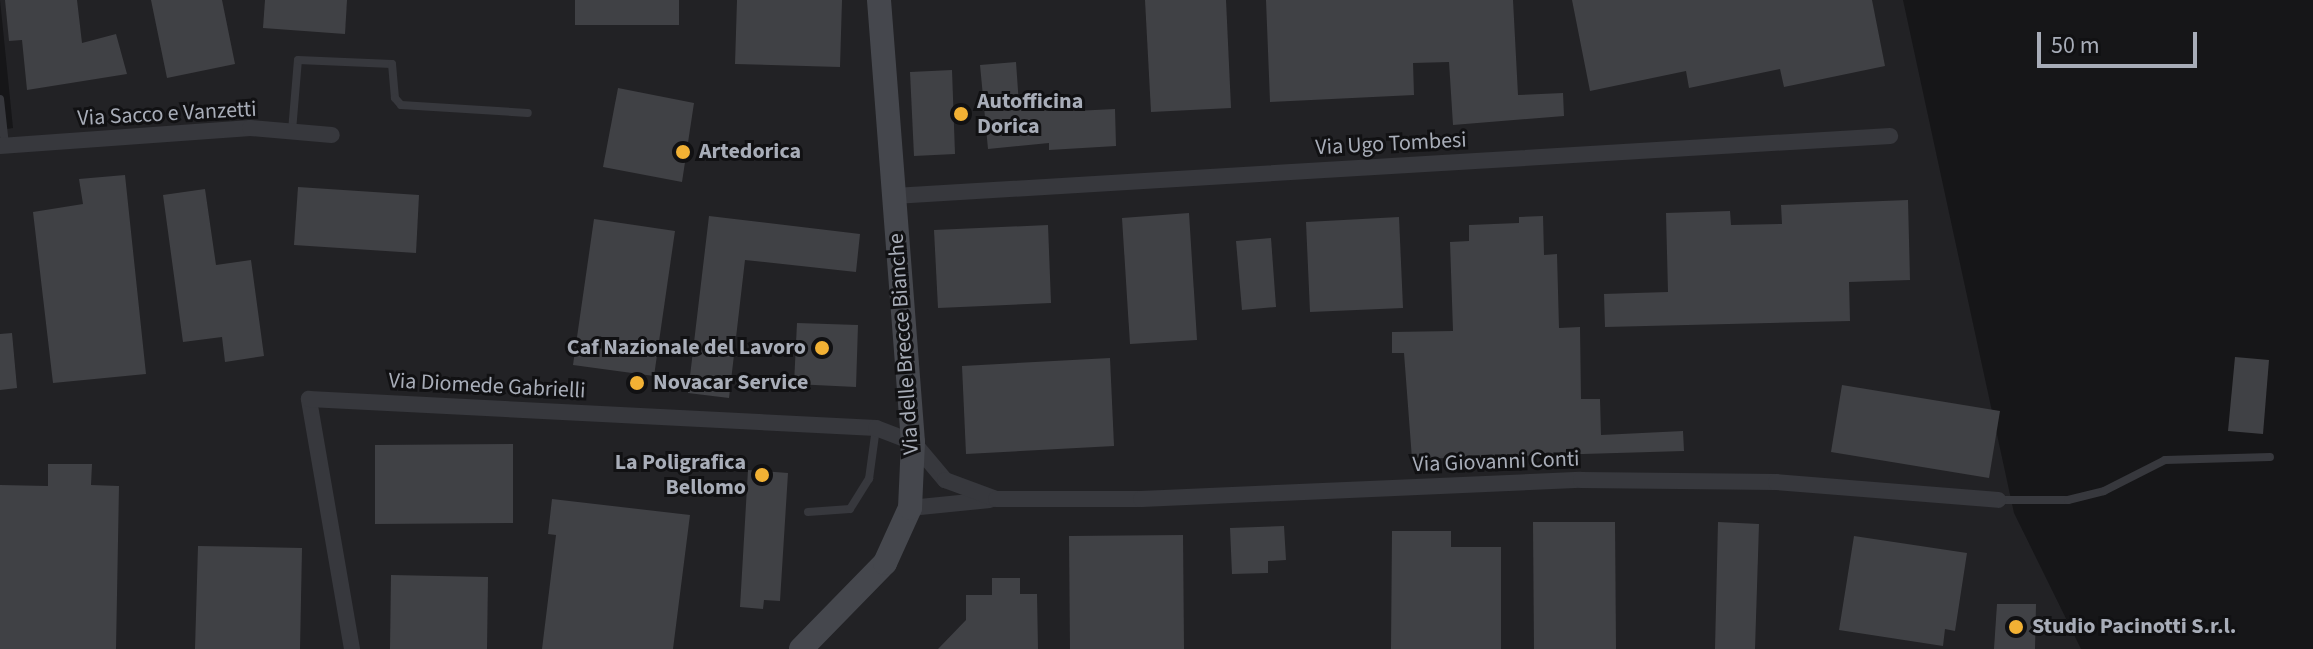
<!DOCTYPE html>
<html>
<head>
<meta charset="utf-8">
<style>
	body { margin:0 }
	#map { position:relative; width:2313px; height:649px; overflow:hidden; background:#161618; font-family:"Source Sans 3",sans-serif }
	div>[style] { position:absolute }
	.built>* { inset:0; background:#222225 }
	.building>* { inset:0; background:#404145 }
	.lane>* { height:8px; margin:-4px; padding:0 4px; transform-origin:4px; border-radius:4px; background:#37383d }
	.street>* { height:16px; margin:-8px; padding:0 8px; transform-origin:8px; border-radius:8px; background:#37383d }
	.secondary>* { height:24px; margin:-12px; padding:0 12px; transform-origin:12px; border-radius:12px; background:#45474d }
	.dots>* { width:22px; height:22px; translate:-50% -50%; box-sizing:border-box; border:4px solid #111113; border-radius:50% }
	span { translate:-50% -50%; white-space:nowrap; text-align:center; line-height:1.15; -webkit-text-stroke:6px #111113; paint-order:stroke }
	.poi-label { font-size:22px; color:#a8adb8; font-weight:700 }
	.left { translate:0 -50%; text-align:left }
	.right { translate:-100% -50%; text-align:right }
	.street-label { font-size:22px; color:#a8adb8 }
	.scale { position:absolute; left:2037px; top:32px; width:160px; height:36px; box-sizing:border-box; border:4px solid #a8adb8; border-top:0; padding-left:10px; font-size:24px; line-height:28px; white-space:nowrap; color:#a8adb8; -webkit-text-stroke:6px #111113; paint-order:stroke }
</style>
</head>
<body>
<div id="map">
	<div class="built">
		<i style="clip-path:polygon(0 0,1903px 0,2014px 513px,2081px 649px,0 649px,0 130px,13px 128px)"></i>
	</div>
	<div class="building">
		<i style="clip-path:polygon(5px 0,77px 0,82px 43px,116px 34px,127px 74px,27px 90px,22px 40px,9px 41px)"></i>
		<i style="clip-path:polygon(151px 0,222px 0,235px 64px,167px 78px)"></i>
		<i style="clip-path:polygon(265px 0,347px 0,345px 34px,263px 28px)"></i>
		<i style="clip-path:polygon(575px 0,679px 0,679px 25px,575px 25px)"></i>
		<i style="clip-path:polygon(737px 0,842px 0,840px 67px,735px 64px)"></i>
		<i style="clip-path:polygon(1145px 0,1226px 0,1231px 108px,1151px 112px)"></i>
		<i style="clip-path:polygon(1266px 0,1513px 0,1518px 95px,1563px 93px,1564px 116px,1453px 125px,1449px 62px,1413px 63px,1414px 95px,1270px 102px)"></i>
		<i style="clip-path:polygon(1572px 0,1872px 0,1885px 66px,1784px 87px,1780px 69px,1689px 88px,1686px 71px,1590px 91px)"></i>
		<i style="clip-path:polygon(1016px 62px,1019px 105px,1075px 102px,1075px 111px,1115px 109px,1116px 146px,1049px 150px,1049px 143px,988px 149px,980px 65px)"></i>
		<i style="clip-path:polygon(952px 70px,955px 154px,914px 156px,910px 72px)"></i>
		<i style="clip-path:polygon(618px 88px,694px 103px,682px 182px,603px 167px)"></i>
		<i style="clip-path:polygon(125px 175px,146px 374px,53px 383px,33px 212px,83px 204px,79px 179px)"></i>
		<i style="clip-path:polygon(298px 187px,419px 195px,416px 253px,294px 245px)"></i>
		<i style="clip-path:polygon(205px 189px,216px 265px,251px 260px,264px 356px,225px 362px,222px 337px,183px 342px,163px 195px)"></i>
		<i style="clip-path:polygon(1908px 200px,1910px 280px,1849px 282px,1850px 321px,1605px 327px,1604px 294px,1668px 292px,1666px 213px,1730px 211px,1731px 225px,1782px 224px,1781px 205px)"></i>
		<i style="clip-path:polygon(1189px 213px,1197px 340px,1130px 344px,1122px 218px)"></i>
		<i style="clip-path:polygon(709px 216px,860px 234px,856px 272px,745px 260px,729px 398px,688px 393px)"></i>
		<i style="clip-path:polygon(1543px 216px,1544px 255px,1557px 254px,1559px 328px,1580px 327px,1581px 399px,1600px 399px,1601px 435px,1683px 431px,1684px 451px,1412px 459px,1404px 353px,1392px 353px,1392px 332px,1453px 331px,1450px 242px,1469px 241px,1469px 225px,1519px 223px,1519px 217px)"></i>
		<i style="clip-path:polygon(1399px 217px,1403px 308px,1310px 312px,1306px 222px)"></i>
		<i style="clip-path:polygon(594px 219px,675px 231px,654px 376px,573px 365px)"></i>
		<i style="clip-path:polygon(1048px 225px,1051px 303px,938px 308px,934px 230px)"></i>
		<i style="clip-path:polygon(1271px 238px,1276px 307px,1242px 310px,1236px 241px)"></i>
		<i style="clip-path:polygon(797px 323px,858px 325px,856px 387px,794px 384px)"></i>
		<i style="clip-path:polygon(12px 333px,17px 388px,0 390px,0 334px)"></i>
		<i style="clip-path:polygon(2235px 357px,2269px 360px,2263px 434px,2228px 431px)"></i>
		<i style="clip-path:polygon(1110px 358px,1114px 446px,966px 454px,962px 366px)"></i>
		<i style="clip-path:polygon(1842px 385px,2000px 411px,1989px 478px,1831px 452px)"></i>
		<i style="clip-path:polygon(513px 444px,513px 523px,375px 524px,375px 445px)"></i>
		<i style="clip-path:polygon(48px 464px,92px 464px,91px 485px,119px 486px,116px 649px,0 649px,0 485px,48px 486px)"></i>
		<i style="clip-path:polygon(748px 470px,788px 473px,780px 601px,764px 600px,763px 609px,740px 607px)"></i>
		<i style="clip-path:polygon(552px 499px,690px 515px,673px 649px,542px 649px,556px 535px,548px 534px)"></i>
		<i style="clip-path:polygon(1533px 522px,1615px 522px,1616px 649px,1534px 649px)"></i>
		<i style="clip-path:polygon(1718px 522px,1759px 524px,1755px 649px,1715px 649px)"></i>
		<i style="clip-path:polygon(1284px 526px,1286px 560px,1268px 561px,1268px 573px,1232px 574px,1230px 528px)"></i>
		<i style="clip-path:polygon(1392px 531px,1451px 531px,1451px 547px,1501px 547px,1501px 649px,1391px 649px)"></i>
		<i style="clip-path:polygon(1183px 535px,1184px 649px,1070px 649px,1069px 536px)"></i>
		<i style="clip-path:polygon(1854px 536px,1967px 553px,1955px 631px,1945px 629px,1943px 646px,1839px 630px)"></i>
		<i style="clip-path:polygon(198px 546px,302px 548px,300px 649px,195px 649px)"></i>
		<i style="clip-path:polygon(391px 575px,488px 577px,487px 649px,390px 649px)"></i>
		<i style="clip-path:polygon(992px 578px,1020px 578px,1020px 594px,1037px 594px,1038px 649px,938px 649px,966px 620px,966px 595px,992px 595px)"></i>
		<i style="clip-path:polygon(1997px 604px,2036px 604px,2035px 649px,1994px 649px)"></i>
	</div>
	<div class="lane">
		<i style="left:0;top:99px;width:46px;rotate:83.8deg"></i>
		<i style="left:292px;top:131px;width:71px;rotate:-85.2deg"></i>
		<i style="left:298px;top:60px;width:94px;rotate:2.4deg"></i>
		<i style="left:392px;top:64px;width:34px;rotate:85deg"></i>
		<i style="left:395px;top:98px;width:9px;rotate:49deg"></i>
		<i style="left:401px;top:105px;width:127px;rotate:3.6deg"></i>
		<i style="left:1998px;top:500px;width:70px"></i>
		<i style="left:2068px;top:500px;width:37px;rotate:-14deg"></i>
		<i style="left:2104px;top:491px;width:68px;rotate:-26.9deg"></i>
		<i style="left:2165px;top:460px;width:105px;rotate:-1.6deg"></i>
		<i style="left:808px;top:512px;width:42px;rotate:-4.1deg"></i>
		<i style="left:850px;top:509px;width:36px;rotate:-58deg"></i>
		<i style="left:869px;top:479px;width:51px;rotate:-82.2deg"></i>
	</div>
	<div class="street">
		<i style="left:0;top:146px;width:251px;rotate:-4.1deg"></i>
		<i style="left:250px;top:128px;width:82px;rotate:4.9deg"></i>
		<i style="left:894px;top:196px;width:998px;rotate:-3.45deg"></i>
		<i style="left:910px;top:508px;width:80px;rotate:-5.7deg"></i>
		<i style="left:352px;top:649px;width:254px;rotate:-99.8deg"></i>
		<i style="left:309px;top:399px;width:568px;rotate:2.93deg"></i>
		<i style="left:876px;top:428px;width:40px;rotate:21deg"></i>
		<i style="left:913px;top:442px;width:50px;rotate:49.9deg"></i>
		<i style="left:945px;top:480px;width:54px;rotate:20.4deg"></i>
		<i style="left:996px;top:499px;width:145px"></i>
		<i style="left:1141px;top:499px;width:440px;rotate:-2.5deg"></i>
		<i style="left:1581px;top:480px;width:195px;rotate:0.6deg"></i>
		<i style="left:1776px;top:482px;width:223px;rotate:4.6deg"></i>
	</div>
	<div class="secondary">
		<i style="left:801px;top:649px;width:120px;rotate:-45.7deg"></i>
		<i style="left:885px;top:563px;width:60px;rotate:-65.6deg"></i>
		<i style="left:910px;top:508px;width:66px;rotate:-87.4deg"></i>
		<i style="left:913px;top:442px;width:443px;rotate:-94.4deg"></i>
	</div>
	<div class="dots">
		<i style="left:961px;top:114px;background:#f2b134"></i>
		<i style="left:683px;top:152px;background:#f2b134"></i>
		<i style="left:822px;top:348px;background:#f2b134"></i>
		<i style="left:637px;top:383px;background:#f2b134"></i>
		<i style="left:762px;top:475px;background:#f2b134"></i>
		<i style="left:2016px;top:627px;background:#f2b134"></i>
	</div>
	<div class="poi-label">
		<span class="left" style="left:977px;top:114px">Autofficina<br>Dorica</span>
		<span class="left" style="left:699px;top:152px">Artedorica</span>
		<span class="right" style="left:806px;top:348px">Caf Nazionale del Lavoro</span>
		<span class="left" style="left:653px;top:383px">Novacar Service</span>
		<span class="right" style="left:746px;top:475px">La Poligrafica<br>Bellomo</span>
		<span class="left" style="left:2032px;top:627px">Studio Pacinotti S.r.l.</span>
	</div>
	<div class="street-label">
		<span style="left:167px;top:114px;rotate:-3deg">Via Sacco e Vanzetti</span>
		<span style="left:1391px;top:144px;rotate:-3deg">Via Ugo Tombesi</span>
		<span style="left:904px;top:344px;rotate:-94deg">Via delle Brecce Bianche</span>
		<span style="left:487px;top:386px;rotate:3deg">Via Diomede Gabrielli</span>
		<span style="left:1496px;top:462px;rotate:-2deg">Via Giovanni Conti</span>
	</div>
	<div class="scale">50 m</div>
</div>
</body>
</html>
